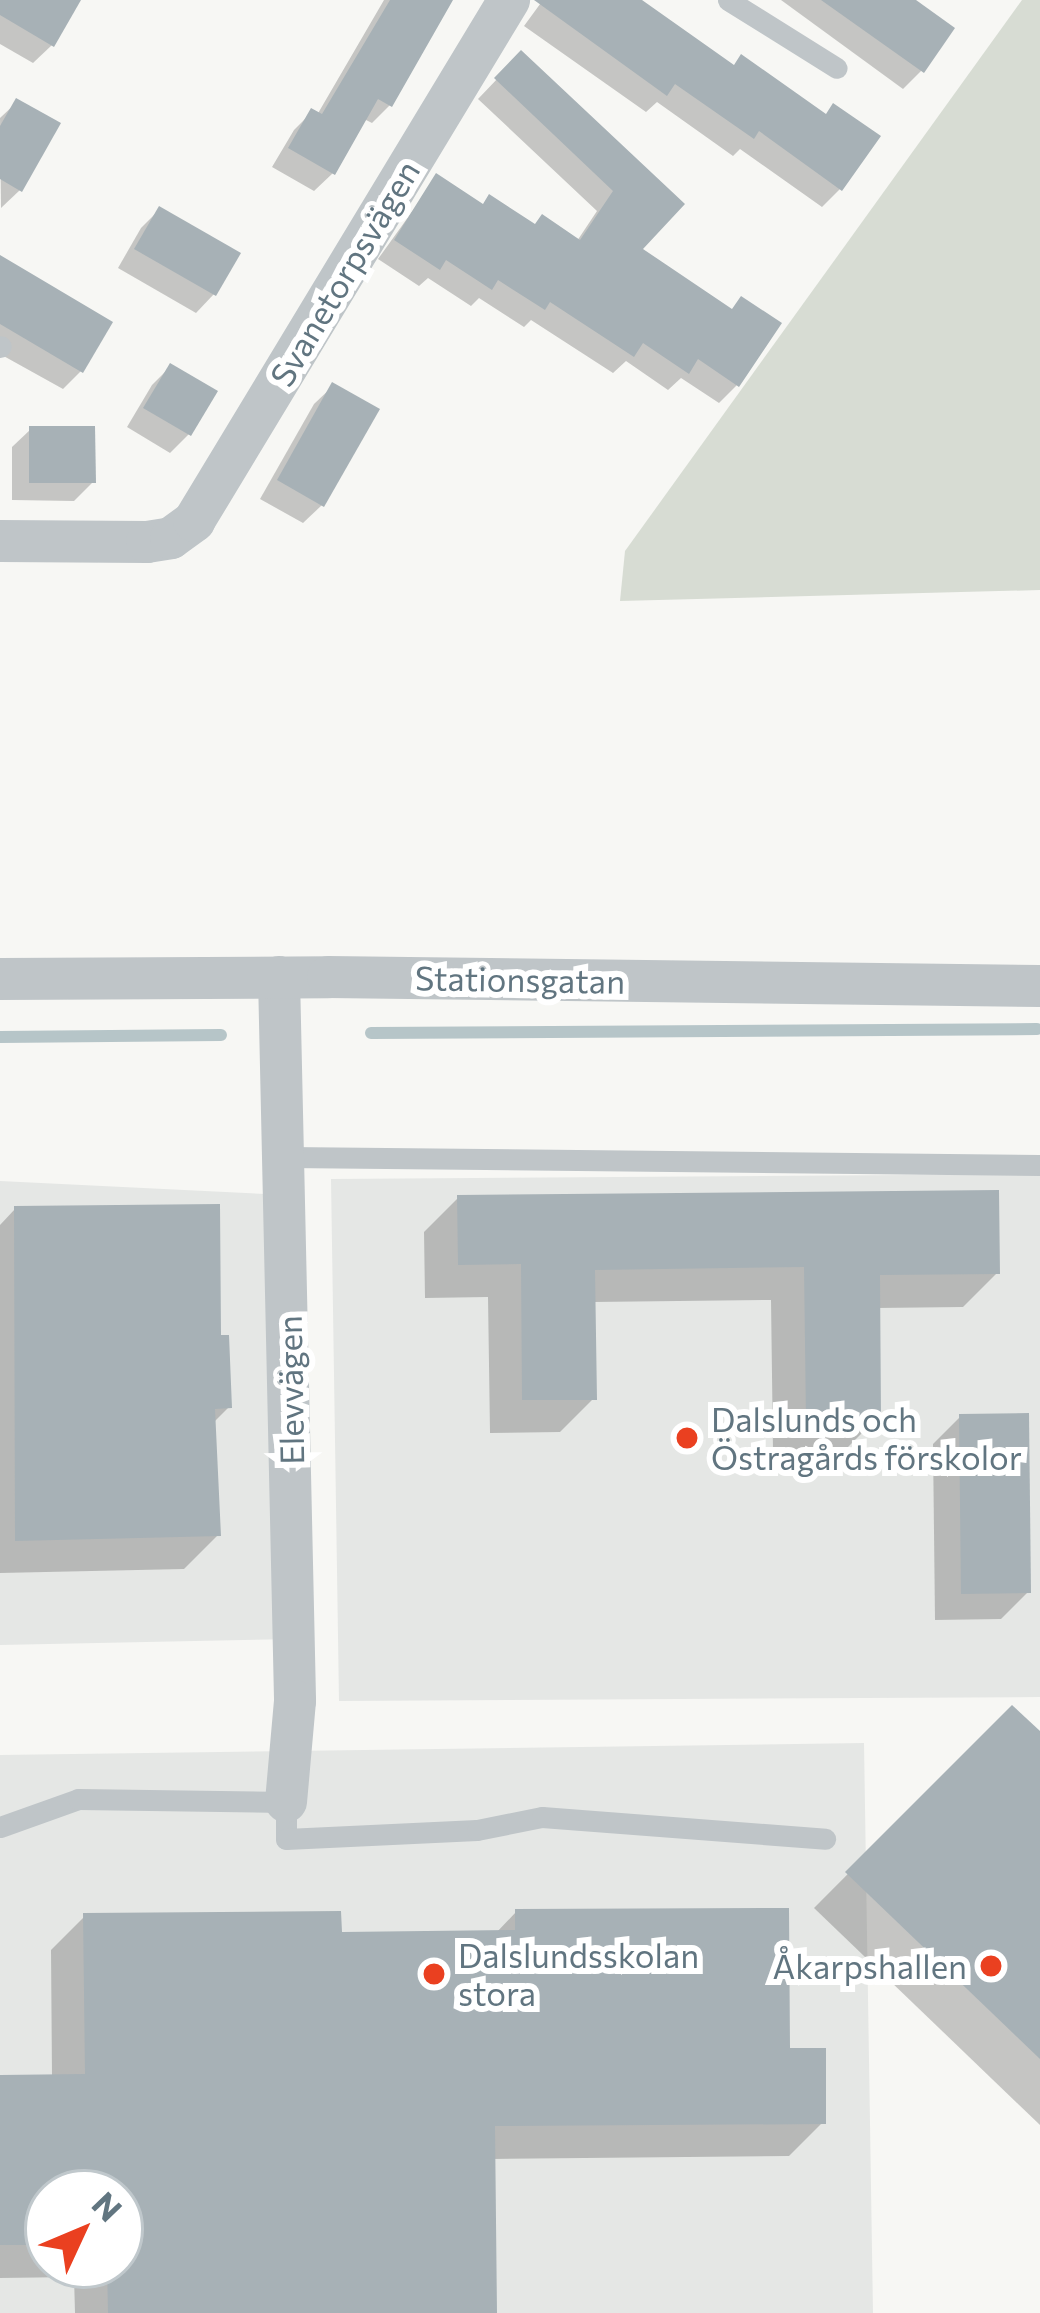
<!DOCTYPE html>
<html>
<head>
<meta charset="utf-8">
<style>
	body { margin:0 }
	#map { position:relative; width:1040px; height:2313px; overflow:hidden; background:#f7f7f4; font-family:Commissioner,sans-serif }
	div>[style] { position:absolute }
	.built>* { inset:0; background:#e5e7e5 }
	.green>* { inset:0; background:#d7dcd3 }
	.shadow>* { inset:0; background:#0003 }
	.stream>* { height:12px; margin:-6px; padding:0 6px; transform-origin:6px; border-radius:6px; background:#b6c5c8 }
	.building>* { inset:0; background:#a7b1b6 }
	.service>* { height:21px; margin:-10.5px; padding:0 10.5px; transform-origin:10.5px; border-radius:10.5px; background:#bfc5c8 }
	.minor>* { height:42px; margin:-21px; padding:0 21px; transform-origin:21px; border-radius:21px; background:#bfc5c8 }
	.dots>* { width:33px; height:33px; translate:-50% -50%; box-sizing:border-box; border:6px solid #fff; border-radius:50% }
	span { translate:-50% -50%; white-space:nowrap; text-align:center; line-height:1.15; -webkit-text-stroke:12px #fff; paint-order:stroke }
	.street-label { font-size:33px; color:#617580 }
	.poi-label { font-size:33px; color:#617580 }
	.left { translate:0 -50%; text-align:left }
	.right { translate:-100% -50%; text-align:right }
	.north { position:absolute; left:24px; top:2169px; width:120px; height:120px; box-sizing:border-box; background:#fff; border:3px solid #c0c8cc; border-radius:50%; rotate:46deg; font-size:33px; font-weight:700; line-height:48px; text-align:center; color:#617580 }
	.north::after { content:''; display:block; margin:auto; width:42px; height:54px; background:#ea4020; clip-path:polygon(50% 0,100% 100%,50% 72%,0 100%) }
</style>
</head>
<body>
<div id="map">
	<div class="built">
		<i style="clip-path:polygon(1040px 1174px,1040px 1697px,339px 1701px,331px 1179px)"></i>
		<i style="clip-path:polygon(0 1181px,287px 1195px,294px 1639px,0 1645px)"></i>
		<i style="clip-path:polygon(evenodd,864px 1743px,873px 2313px,0 2313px,0 1755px,864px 1743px,48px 2193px,120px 2193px,120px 2265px,48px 2265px,48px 2193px)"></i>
	</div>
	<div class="green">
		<i style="clip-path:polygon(1022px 0,1040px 0,1040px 590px,620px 601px,625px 551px)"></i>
	</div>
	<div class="shadow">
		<i style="clip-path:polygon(0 0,77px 0,52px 45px,33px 63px,0 44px)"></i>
		<i style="clip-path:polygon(384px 0,450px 0,390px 105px,372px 123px,364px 119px,333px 173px,314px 191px,272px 167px,294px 130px,312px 112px,317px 115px)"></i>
		<i style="clip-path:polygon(543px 0,633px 0,840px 189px,822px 207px,740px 149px,733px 156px,657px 102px,646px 112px,524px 26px)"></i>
		<i style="clip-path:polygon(781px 0,911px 0,921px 71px,903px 89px)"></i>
		<i style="clip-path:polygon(521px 54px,681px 205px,639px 249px,737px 385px,719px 403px,681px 378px,668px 390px,626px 361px,613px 373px,531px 320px,524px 327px,479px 298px,471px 306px,428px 278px,419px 286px,378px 259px,437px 177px,481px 207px,577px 241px,597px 211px,478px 99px)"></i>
		<i style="clip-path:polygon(17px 102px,20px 190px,1px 208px,0 118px)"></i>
		<i style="clip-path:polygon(159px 210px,214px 294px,196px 313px,118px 268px,141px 228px)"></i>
		<i style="clip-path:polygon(0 259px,81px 371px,63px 389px,0 354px)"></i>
		<i style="clip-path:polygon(171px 366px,189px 434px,170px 453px,127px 427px,152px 385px)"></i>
		<i style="clip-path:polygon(333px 386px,322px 505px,303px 523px,260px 499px,314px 404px)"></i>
		<i style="clip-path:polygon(31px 429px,93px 482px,74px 501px,12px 500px,12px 447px)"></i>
		<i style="clip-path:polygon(458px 1198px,997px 1273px,963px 1307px,877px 1308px,878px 1417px,844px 1451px,773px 1452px,771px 1300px,593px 1302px,594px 1398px,560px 1432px,490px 1433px,488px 1297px,425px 1298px,424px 1232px)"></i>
		<i style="clip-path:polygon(15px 1209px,218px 1338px,229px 1407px,212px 1424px,218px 1535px,184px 1569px,0 1573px,0 1225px)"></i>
		<i style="clip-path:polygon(960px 1417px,1028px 1592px,1001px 1619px,935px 1620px,933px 1444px)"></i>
		<i style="clip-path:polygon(1012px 1709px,1040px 1735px,1040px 2125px,814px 1908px)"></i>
		<i style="clip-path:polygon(evenodd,516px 1912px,787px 2051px,823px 2122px,789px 2156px,492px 2159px,494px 2313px,75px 2313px,74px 2277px,0 2278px,0 2078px,52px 2077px,51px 1950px,85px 1916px,339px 1935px,495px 1934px,516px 1912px,48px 2193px,120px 2193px,120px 2265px,48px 2265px,48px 2193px)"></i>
	</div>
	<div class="stream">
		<i style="left:371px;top:1033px;width:666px;rotate:-0.34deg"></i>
		<i style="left:0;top:1037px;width:221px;rotate:-0.5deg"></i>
	</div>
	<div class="building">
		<i style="clip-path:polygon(0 0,81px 0,54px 47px,0 15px)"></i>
		<i style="clip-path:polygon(390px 0,453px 0,392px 107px,378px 99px,335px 175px,288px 148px,311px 108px,322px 114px)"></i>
		<i style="clip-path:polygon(534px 0,642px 0,734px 65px,741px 54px,826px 114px,833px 103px,881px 136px,842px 191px,759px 131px,754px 139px,675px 84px,667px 96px)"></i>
		<i style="clip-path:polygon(821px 0,916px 0,955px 28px,924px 73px)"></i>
		<i style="clip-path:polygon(521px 50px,685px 204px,643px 249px,732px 309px,741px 296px,782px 323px,739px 387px,698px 359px,689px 374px,643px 343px,634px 357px,550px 302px,545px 310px,498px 280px,492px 290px,446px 260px,440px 270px,394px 240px,436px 173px,483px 204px,489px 194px,535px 224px,542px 214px,580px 240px,613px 191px,494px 78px)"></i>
		<i style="clip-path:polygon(16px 98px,61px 123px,22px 192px,0 179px,0 126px)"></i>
		<i style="clip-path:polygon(159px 206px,241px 253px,216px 296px,134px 249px)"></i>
		<i style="clip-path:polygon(0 255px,113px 322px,83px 373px,0 324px)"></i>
		<i style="clip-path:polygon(170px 363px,218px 391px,191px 436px,143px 408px)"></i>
		<i style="clip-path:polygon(332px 382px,380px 409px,324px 507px,277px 480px)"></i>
		<i style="clip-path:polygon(29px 426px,95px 426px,96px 483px,29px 483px)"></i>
		<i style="clip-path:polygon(999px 1190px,1000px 1274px,880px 1275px,881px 1418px,806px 1419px,804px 1267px,595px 1270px,597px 1400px,522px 1400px,521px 1264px,458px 1265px,457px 1195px)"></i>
		<i style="clip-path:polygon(220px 1204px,221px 1335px,229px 1335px,232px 1408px,215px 1409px,221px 1536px,15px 1541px,14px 1206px)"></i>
		<i style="clip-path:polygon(1029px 1413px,1031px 1593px,961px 1594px,959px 1414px)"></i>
		<i style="clip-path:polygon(1012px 1705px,1040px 1731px,1040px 2059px,845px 1872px)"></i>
		<i style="clip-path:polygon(789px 1908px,790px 2048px,826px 2048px,826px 2124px,495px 2126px,497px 2313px,108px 2313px,107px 2265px,120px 2265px,120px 2193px,48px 2193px,48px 2245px,0 2245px,0 2075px,85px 2074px,83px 1913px,341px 1911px,342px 1932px,515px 1930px,515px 1909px)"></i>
	</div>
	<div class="service">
		<i style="left:728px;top:0;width:128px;rotate:32deg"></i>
		<i style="left:0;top:347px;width:1px;rotate:-45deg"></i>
		<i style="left:287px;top:1157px;width:753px;rotate:0.61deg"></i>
		<i style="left:0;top:1827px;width:83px;rotate:-19.7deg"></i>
		<i style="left:78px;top:1799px;width:208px;rotate:0.8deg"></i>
		<i style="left:286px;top:1802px;width:37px;rotate:90deg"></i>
		<i style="left:286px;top:1839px;width:191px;rotate:-2.7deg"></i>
		<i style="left:477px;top:1830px;width:66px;rotate:-11.3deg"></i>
		<i style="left:542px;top:1817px;width:284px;rotate:4.4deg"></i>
	</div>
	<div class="minor">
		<i style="left:0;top:541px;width:147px;rotate:0.4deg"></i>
		<i style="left:147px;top:542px;width:24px;rotate:-9deg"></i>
		<i style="left:171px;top:538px;width:29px;rotate:-36deg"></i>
		<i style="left:194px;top:521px;width:609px;rotate:-58.84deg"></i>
		<i style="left:279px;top:977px;width:724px;rotate:88.73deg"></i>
		<i style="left:295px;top:1701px;width:101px;rotate:95.1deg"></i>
		<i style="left:0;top:979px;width:328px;rotate:-0.3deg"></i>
		<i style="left:328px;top:977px;width:712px;rotate:0.72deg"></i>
	</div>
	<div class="dots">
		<i style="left:687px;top:1438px;background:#ea4020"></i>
		<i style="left:991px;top:1966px;background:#ea4020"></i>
		<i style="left:434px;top:1974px;background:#ea4020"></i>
	</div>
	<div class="street-label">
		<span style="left:344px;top:273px;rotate:-59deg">Svanetorpsvägen</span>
		<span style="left:520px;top:979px;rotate:1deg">Stationsgatan</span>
		<span style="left:290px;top:1390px;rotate:-91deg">Elevvägen</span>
	</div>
	<div class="poi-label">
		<span class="left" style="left:711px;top:1438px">Dalslunds och<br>Östragårds förskolor</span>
		<span class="left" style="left:458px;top:1974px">Dalslundsskolan<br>stora</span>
		<span class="right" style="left:967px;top:1966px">Åkarpshallen</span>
	</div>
	<div class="north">N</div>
</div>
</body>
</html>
